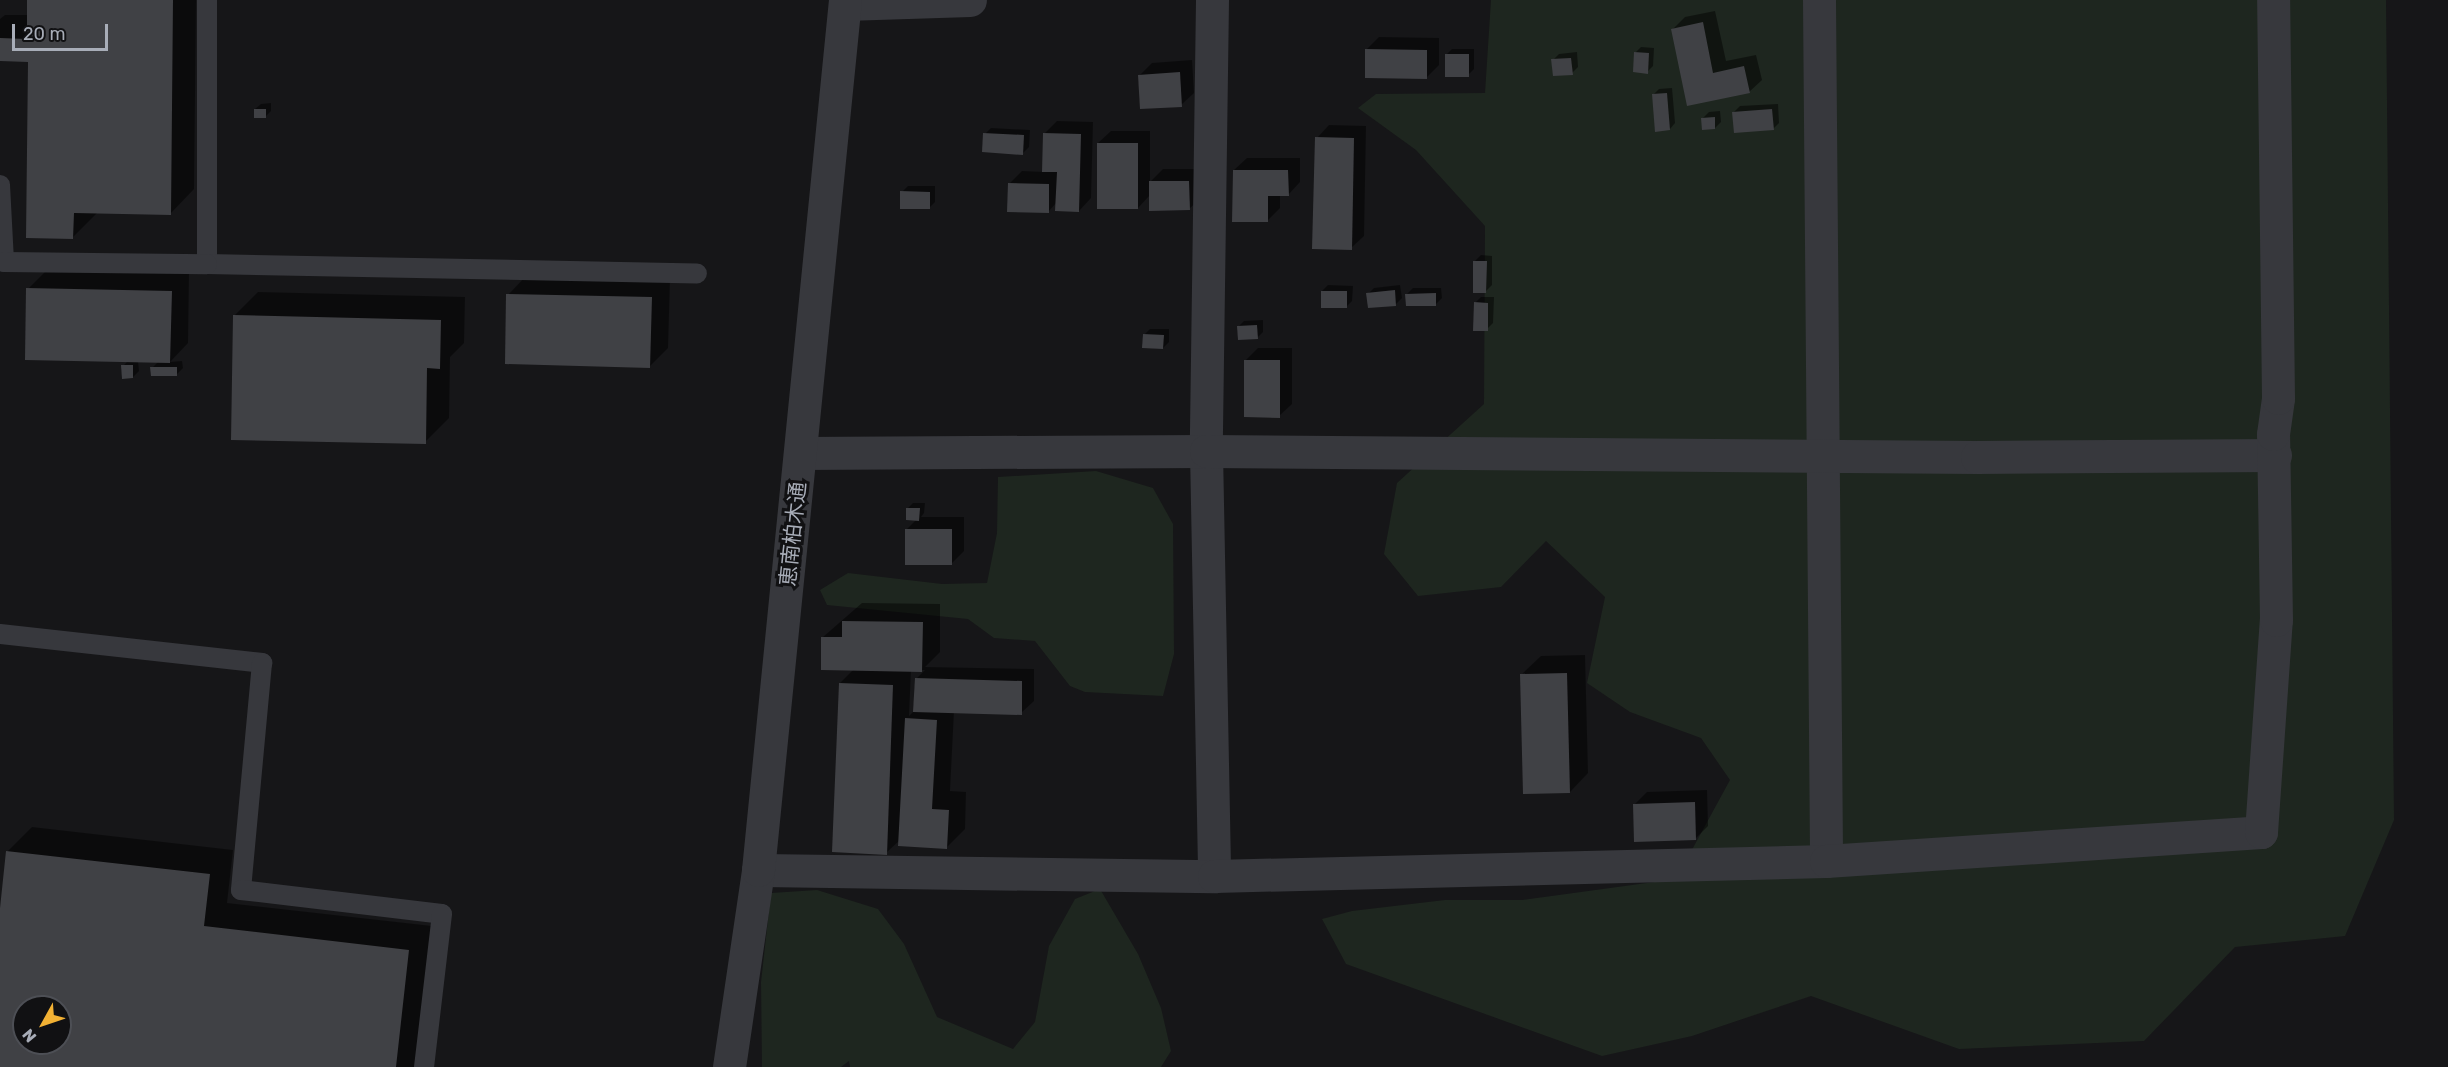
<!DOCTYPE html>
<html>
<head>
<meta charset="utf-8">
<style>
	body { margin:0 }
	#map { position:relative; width:2448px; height:1067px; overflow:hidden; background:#161618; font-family:Rubik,"Noto Sans JP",sans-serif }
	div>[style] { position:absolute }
	.green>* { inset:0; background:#1e261f }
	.shadow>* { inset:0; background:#0007 }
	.building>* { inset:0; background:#404145 }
	.service>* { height:20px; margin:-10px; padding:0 10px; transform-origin:10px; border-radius:10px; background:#37383d }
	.minor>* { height:33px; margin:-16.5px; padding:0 16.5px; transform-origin:16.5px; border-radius:16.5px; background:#37383d }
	span { translate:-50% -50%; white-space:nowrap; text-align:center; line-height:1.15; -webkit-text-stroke:6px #111113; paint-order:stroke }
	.street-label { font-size:21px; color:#a8adb8 }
	.north { position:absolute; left:12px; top:995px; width:60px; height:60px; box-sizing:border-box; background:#111113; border:2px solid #4d4f55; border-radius:50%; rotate:230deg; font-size:16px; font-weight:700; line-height:24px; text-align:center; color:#a8adb8 }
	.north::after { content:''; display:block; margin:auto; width:21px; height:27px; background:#f2b134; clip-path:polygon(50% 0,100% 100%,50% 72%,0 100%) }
	.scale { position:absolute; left:12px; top:24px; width:96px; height:27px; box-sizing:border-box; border:3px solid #a8adb8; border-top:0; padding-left:8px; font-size:18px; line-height:21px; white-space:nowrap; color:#a8adb8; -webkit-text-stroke:4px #111113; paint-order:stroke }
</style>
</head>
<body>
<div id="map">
	<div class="green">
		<i style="clip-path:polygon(1491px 0,2386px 0,2394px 820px,2345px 936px,2235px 947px,2144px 1041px,1959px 1049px,1811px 996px,1692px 1036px,1602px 1056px,1346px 964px,1322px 919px,1352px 911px,1445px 900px,1522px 900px,1676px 879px,1730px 780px,1701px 738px,1630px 712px,1587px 683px,1605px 597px,1546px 541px,1501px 587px,1418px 596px,1384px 554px,1397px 483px,1484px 404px,1485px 226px,1416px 150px,1358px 108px,1376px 94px,1485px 93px)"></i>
		<i style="clip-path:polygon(1096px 471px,1153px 488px,1173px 524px,1174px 654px,1163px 696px,1085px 692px,1070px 686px,1035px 641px,994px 638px,968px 619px,827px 605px,820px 590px,848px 573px,942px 584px,987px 583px,997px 533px,998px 477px)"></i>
		<i style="clip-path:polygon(1100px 889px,1138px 954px,1161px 1008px,1171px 1051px,1161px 1067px,850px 1067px,849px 1061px,841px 1067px,762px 1067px,761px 982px,771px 893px,817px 890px,878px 909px,904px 944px,937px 1017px,1013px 1049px,1035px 1022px,1049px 946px,1075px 899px)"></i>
	</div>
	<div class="shadow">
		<i style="clip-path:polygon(29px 0,196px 0,194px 189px,171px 213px,97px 213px,73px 237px,30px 60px,0 60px,0 19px,5px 15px,29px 15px)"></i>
		<i style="clip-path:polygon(1715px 11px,1726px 61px,1756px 55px,1762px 80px,1749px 92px,1688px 105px,1672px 30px,1685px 17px)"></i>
		<i style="clip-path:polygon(1379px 37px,1439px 38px,1439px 65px,1426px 78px,1366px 50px)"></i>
		<i style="clip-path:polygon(1641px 47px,1654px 48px,1653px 66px,1647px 72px,1635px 53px)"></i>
		<i style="clip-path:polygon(1452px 49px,1474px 49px,1474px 69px,1468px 75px,1446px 55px)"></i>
		<i style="clip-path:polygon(1577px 52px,1578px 67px,1572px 73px,1553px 60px,1559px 54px)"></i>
		<i style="clip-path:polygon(1192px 60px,1194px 93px,1181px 105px,1140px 75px,1152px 63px)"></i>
		<i style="clip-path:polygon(1672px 88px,1675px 123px,1670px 129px,1653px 95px,1659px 89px)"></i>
		<i style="clip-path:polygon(271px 103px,271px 111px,265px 117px,255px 109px,261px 104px)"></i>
		<i style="clip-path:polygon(1778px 104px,1779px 123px,1773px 129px,1734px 112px,1740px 106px)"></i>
		<i style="clip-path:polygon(1720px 111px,1721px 122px,1715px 128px,1703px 118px,1709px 112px)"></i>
		<i style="clip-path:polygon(1057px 121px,1093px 122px,1091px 198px,1079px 211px,1057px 202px,1048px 212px,1009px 184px,1022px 171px,1044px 172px,1045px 133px)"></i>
		<i style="clip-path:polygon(1329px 125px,1366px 126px,1364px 236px,1351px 248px,1317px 138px)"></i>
		<i style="clip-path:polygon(991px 128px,1030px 130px,1029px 147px,1023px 153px,985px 134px)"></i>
		<i style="clip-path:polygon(1111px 131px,1150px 131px,1150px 182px,1163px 169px,1201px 169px,1202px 197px,1189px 209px,1150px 195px,1138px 208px,1098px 143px)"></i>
		<i style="clip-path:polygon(1247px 158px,1300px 158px,1300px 182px,1288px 195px,1280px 195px,1280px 208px,1267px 221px,1234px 170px)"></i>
		<i style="clip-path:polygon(908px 186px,935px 186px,935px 202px,929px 208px,902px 192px)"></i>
		<i style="clip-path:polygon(1481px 255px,1492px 256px,1492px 285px,1486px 291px,1475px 261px)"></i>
		<i style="clip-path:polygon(46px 271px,189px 273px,188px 343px,170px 362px,182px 361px,183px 368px,177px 374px,152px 368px,158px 362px,138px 361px,139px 371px,133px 377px,123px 366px,128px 361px,28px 289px)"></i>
		<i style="clip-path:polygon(526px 276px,670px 279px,668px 348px,650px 366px,508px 295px)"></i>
		<i style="clip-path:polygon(1328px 285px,1353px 286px,1352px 301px,1346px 307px,1322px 291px)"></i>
		<i style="clip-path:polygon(1400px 285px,1402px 298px,1396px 304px,1368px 294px,1374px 288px)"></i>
		<i style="clip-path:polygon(1413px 288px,1441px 288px,1442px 298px,1436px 304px,1407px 294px)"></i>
		<i style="clip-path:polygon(258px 292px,465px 297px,464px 343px,450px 357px,449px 418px,425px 442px,234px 316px)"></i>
		<i style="clip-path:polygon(1481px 297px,1494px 297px,1493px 323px,1487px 329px,1475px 303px)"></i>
		<i style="clip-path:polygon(1263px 320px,1263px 332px,1257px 338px,1238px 327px,1244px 321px)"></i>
		<i style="clip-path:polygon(1150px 329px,1169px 329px,1169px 342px,1163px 348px,1144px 335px)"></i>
		<i style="clip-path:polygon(1258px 348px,1292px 348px,1292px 404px,1279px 416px,1245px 361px)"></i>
		<i style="clip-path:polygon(913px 503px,925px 503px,924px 513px,921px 517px,964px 517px,964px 551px,952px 563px,907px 529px,917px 519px,907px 509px)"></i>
		<i style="clip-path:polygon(evenodd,862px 603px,940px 604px,940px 652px,925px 667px,1034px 669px,1034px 701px,1021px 713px,954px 711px,950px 791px,966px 792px,965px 829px,946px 848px,900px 840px,886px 853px,840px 683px,854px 669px,823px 637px,862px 603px,911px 670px,925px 670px,916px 679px,915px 710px,909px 716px,911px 670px)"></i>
		<i style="clip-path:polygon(1585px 655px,1588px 773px,1570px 792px,1522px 674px,1541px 656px)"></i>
		<i style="clip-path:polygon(1707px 790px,1708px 826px,1695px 839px,1634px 805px,1647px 792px)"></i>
		<i style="clip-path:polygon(evenodd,32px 827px,233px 850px,227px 903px,432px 926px,416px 1067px,0 1067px,0 910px,8px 851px,32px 827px,24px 1007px,60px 1007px,60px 1043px,24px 1043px,24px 1007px)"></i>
	</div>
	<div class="building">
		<i style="clip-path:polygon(27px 0,173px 0,171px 215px,74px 213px,73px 239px,26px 238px,28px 62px,0 61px,0 38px,27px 39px)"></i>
		<i style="clip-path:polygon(1703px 22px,1713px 73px,1744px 66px,1750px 93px,1687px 106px,1671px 29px)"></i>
		<i style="clip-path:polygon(1365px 49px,1427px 50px,1427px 79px,1365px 78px)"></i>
		<i style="clip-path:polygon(1634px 52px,1649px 53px,1648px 74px,1633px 72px)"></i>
		<i style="clip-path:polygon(1445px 54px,1469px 54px,1469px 77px,1445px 77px)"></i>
		<i style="clip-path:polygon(1571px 58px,1573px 75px,1553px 76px,1551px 59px)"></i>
		<i style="clip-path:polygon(1180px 72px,1182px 107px,1140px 109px,1138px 75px)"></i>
		<i style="clip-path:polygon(1667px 93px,1670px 130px,1655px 132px,1652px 94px)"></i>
		<i style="clip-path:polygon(254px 109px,266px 109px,266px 118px,254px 118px)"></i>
		<i style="clip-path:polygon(1772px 109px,1774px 130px,1734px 133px,1732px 112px)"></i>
		<i style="clip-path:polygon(1715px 117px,1715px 129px,1702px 130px,1701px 118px)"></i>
		<i style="clip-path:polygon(983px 133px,1024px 135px,1023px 155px,982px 152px)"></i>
		<i style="clip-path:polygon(1043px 133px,1081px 134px,1079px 212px,1055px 211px,1057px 172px,1042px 172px)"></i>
		<i style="clip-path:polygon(1315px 137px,1354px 138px,1352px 250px,1312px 249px)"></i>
		<i style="clip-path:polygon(1097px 143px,1138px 143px,1138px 209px,1097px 209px)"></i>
		<i style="clip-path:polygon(1233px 170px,1288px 170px,1289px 196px,1268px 196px,1268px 222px,1232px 222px)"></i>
		<i style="clip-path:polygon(1149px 181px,1189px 181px,1190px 210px,1149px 211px)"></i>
		<i style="clip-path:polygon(1008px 183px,1049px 184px,1049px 213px,1007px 212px)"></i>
		<i style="clip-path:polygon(900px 191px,930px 192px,930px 209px,900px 209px)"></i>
		<i style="clip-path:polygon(1473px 261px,1487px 261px,1486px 293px,1473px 293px)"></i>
		<i style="clip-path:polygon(26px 288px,172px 291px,170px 363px,25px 360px)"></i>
		<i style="clip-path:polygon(1395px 290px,1396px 306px,1368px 308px,1366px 293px)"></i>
		<i style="clip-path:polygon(1321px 291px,1347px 291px,1347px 308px,1321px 308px)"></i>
		<i style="clip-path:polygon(1436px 293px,1436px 306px,1406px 306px,1405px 294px)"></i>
		<i style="clip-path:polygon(506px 294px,652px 297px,650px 368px,505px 364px)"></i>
		<i style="clip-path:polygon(1474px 302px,1488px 303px,1488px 331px,1473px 331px)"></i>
		<i style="clip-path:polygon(233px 315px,441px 320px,440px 369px,427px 368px,426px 444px,231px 440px)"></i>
		<i style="clip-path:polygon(1257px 325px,1258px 339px,1238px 340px,1237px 326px)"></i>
		<i style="clip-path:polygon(1143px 334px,1164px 335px,1163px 349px,1142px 348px)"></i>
		<i style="clip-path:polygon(1244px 360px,1280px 360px,1280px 418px,1244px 417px)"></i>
		<i style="clip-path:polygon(121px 365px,133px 365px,133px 378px,122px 379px)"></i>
		<i style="clip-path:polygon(150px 367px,177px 367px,177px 376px,151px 376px)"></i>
		<i style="clip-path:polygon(906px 508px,920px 508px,919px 521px,906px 520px)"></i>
		<i style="clip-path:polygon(905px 529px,952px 529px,952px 565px,905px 565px)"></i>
		<i style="clip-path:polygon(842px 621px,923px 622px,922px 672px,821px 670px,821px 637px,842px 637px)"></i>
		<i style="clip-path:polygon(1567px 673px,1570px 793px,1523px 794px,1520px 674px)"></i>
		<i style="clip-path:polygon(915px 678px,1022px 681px,1022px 715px,913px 712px)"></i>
		<i style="clip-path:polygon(839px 683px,893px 685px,887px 855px,832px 852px)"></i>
		<i style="clip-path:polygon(905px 718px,937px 720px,932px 809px,949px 810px,947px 849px,898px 846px)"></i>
		<i style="clip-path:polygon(1695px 802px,1696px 840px,1634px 842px,1633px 804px)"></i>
		<i style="clip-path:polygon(evenodd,6px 851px,210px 874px,204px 926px,409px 950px,396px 1067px,0 1067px,0 908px,6px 851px,24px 1007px,60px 1007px,60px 1043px,24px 1043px,24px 1007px)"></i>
	</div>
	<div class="service">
		<i style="left:207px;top:0;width:264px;rotate:90deg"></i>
		<i style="left:207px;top:264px;width:490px;rotate:1.1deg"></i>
		<i style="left:0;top:185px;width:77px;rotate:87deg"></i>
		<i style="left:4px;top:262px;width:203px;rotate:0.6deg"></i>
		<i style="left:0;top:634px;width:264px;rotate:6.3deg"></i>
		<i style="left:262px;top:663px;width:228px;rotate:95.3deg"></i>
		<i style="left:241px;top:890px;width:202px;rotate:6.8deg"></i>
		<i style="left:442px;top:914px;width:154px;rotate:96.7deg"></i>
	</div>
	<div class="minor">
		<i style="left:1212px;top:0;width:451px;rotate:90.8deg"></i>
		<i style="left:1206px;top:451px;width:425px;rotate:88.9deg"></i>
		<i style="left:1819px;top:0;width:861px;rotate:89.53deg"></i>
		<i style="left:845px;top:4px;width:125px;rotate:-1.8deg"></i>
		<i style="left:801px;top:453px;width:405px;rotate:-0.3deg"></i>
		<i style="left:1206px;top:451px;width:771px;rotate:0.45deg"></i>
		<i style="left:1977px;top:457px;width:298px;rotate:-0.4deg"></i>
		<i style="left:758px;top:870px;width:456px;rotate:0.8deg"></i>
		<i style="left:1214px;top:876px;width:612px;rotate:-1.4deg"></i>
		<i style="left:1826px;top:861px;width:436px;rotate:-3.8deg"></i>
		<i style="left:2261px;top:832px;width:213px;rotate:-86deg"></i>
		<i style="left:2276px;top:620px;width:186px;rotate:-90.9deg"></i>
		<i style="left:2273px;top:434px;width:36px;rotate:-82deg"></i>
		<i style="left:2278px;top:398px;width:398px;rotate:-90.7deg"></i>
		<i style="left:729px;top:1067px;width:199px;rotate:-81.6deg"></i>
		<i style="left:758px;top:870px;width:874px;rotate:-84.29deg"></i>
	</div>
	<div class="street-label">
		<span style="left:793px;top:534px;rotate:-84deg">恵南柏木通</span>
	</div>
	<div class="north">N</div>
	<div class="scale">20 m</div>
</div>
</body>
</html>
